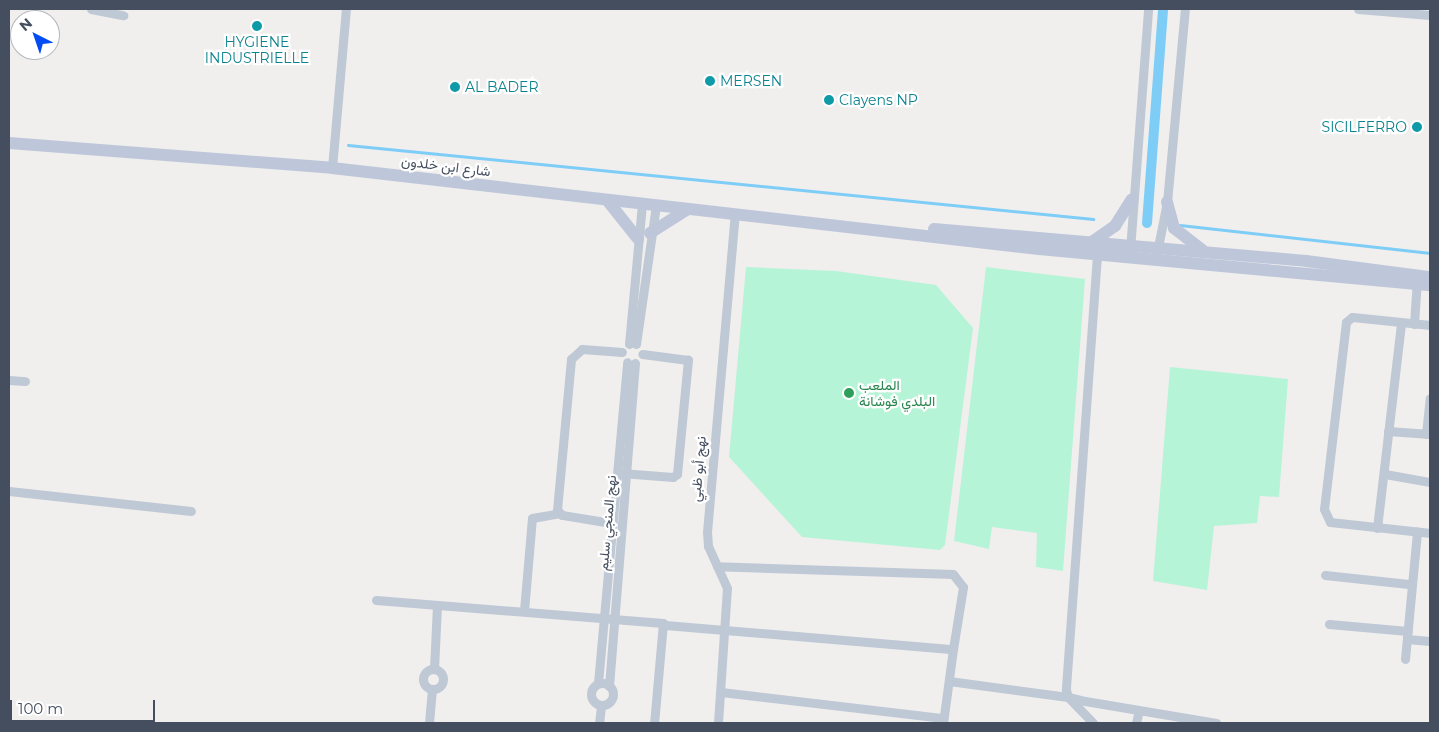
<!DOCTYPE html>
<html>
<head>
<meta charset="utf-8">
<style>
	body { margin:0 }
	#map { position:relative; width:1439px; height:732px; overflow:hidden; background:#f1eeee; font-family:Montserrat,Vazirmatn,sans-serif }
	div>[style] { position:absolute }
	.green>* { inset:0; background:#b6f4d7 }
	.stream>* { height:3px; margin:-1.5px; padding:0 1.5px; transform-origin:1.5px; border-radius:1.5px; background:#7ecdf7 }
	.canal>* { height:10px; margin:-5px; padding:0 5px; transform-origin:5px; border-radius:5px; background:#7ecdf7 }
	.street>* { height:9px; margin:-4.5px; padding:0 4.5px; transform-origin:4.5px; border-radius:4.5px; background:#bfc8d5 }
	.street>.ring { margin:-4.5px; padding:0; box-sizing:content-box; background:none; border:9px solid #bfc8d5; border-radius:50% }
	.secondary>* { height:12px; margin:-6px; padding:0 6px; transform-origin:6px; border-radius:6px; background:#bec7da }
	.dots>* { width:14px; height:14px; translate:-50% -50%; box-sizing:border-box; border:2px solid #fff; border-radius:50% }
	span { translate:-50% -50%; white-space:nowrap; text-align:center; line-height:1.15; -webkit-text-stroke:4.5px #fff; paint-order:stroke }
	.culture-label { font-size:14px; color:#0d838f }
	.left { translate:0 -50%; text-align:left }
	.right { translate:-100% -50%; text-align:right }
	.street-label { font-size:14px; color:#444e5e }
	.leisure-label { font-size:14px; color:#27864d }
	.frame { position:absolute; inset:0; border:10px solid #444e5e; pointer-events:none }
	.north { position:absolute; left:10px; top:10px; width:50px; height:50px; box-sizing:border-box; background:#fff; border:1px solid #b4b8bf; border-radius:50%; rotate:319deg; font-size:14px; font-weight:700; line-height:20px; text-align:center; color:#444e5e }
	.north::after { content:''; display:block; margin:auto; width:18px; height:22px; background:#034cf5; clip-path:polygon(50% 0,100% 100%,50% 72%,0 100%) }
	.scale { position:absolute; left:10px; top:700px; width:145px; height:22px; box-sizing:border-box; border:2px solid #444e5e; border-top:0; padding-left:6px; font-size:15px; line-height:18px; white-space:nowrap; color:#444e5e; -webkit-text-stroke:4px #fff; paint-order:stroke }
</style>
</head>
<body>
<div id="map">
	<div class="green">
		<i style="clip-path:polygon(746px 267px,836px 271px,936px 285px,973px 328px,945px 545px,940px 550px,802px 537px,729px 457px)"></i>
		<i style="clip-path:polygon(986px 267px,1085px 279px,1063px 571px,1036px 567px,1037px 533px,992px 527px,989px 549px,954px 541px)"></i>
		<i style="clip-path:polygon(1170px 367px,1288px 379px,1279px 497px,1260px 496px,1257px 523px,1214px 526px,1207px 590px,1153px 581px)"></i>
	</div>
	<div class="stream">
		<i style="left:348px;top:145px;width:749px;rotate:5.67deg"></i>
		<i style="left:1180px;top:225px;width:252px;rotate:6.4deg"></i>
	</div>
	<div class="canal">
		<i style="left:1147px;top:223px;width:214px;rotate:-85.7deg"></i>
	</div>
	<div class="street">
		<i style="left:91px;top:9px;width:33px;rotate:11deg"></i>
		<i style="left:1358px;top:9px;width:72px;rotate:4.8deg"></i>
		<i style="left:332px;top:168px;width:160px;rotate:-85deg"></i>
		<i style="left:1130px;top:250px;width:242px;rotate:-85.7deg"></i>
		<i style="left:1157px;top:252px;width:51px;rotate:-78.7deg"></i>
		<i style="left:1167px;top:202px;width:194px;rotate:-84.7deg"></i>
		<i style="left:1097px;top:255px;width:436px;rotate:94.1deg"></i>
		<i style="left:1066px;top:690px;width:7px;rotate:74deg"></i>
		<i style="left:1068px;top:697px;width:17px;rotate:13deg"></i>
		<i style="left:1085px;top:701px;width:133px;rotate:9.5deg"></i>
		<i style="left:1414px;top:324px;width:45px;rotate:-86.2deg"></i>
		<i style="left:1430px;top:325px;width:78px;rotate:-174.1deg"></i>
		<i style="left:1352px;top:317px;width:8px;rotate:140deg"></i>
		<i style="left:1346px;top:322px;width:188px;rotate:96.7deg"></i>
		<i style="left:1324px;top:509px;width:14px;rotate:65deg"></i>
		<i style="left:1330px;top:522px;width:101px;rotate:6.3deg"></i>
		<i style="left:629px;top:344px;width:141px;rotate:-84.7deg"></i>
		<i style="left:636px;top:344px;width:140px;rotate:-81.8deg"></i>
		<i style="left:9px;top:380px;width:16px;rotate:4deg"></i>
		<i style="left:1388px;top:431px;width:42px;rotate:4.1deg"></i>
		<i style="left:1426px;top:434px;width:36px;rotate:-84deg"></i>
		<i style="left:621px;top:473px;width:52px;rotate:4.4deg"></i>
		<i style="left:673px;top:477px;width:5px;rotate:-37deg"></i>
		<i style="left:677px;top:474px;width:115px;rotate:-84.5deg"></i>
		<i style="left:688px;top:360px;width:46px;rotate:-172.6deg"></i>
		<i style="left:1385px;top:474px;width:46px;rotate:10.1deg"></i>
		<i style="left:9px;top:491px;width:183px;rotate:6.3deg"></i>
		<i style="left:611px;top:523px;width:50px;rotate:-170.7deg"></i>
		<i style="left:562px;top:515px;width:7px;rotate:-135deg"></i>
		<i style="left:557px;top:510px;width:152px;rotate:-84.7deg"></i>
		<i style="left:571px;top:359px;width:15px;rotate:-42deg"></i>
		<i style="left:582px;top:349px;width:40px;rotate:4.3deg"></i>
		<i style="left:1377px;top:528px;width:206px;rotate:-83.3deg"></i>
		<i style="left:1325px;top:575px;width:84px;rotate:6.1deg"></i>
		<i style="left:376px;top:600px;width:288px;rotate:4.6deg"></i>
		<i style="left:663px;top:623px;width:100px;rotate:95.1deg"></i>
		<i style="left:524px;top:611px;width:93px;rotate:-85.1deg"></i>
		<i style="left:532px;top:518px;width:27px;rotate:-10deg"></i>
		<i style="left:1329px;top:624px;width:79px;rotate:5.1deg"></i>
		<i style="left:665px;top:625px;width:289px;rotate:4.8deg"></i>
		<i style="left:953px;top:649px;width:63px;rotate:-80.8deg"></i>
		<i style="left:963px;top:587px;width:16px;rotate:-128deg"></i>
		<i style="left:953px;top:574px;width:236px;rotate:-178.1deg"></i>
		<i style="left:1407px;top:639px;width:23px;rotate:5deg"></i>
		<i style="left:1405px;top:659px;width:128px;rotate:-84.6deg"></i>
		<i style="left:434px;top:669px;width:63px;rotate:-87.3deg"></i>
		<i class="ring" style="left:423px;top:669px;width:11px;height:11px"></i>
		<i style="left:949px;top:681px;width:120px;rotate:7.7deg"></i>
		<i style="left:1068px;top:697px;width:36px;rotate:46deg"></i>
		<i class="ring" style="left:591px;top:683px;width:13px;height:13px"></i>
		<i style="left:598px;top:683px;width:322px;rotate:-84.8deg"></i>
		<i style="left:609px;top:686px;width:324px;rotate:-85.4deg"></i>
		<i style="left:721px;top:692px;width:224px;rotate:6.7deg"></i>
		<i style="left:429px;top:723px;width:34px;rotate:-85deg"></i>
		<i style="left:599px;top:723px;width:17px;rotate:-83deg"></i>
		<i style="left:718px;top:723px;width:135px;rotate:-86.2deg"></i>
		<i style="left:727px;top:588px;width:46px;rotate:-114.3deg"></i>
		<i style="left:708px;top:546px;width:14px;rotate:-94deg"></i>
		<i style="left:707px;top:532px;width:320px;rotate:-85deg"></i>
		<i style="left:943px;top:723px;width:75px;rotate:-82.3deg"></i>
		<i style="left:1136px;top:723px;width:13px;rotate:-77deg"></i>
	</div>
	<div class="secondary">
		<i style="left:9px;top:143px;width:324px;rotate:4.4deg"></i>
		<i style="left:332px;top:168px;width:712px;rotate:6.54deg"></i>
		<i style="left:1039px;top:249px;width:393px;rotate:5.3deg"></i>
		<i style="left:607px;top:200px;width:50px;rotate:51.5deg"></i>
		<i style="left:1167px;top:202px;width:27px;rotate:75deg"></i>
		<i style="left:1174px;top:228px;width:37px;rotate:38deg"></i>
		<i style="left:934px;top:229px;width:373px;rotate:4.9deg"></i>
		<i style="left:1306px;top:261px;width:123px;rotate:7.5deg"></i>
		<i style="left:650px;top:233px;width:45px;rotate:-32.3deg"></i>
		<i style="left:1092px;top:242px;width:28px;rotate:-35deg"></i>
		<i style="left:1115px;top:226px;width:31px;rotate:-58deg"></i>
	</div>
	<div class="dots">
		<i style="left:257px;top:26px;background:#0f9aa8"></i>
		<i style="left:710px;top:81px;background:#0f9aa8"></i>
		<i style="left:455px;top:87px;background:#0f9aa8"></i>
		<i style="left:829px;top:100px;background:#0f9aa8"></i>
		<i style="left:1417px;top:127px;background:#0f9aa8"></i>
		<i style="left:849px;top:393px;background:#2e9e5b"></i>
	</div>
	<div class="culture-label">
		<span style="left:257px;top:50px">HYGIENE<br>INDUSTRIELLE</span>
		<span class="left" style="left:720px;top:81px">MERSEN</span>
		<span class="left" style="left:465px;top:87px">AL BADER</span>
		<span class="left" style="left:839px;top:100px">Clayens NP</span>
		<span class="right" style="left:1407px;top:127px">SICILFERRO</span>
	</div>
	<div class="street-label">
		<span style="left:446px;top:166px;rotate:7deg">شارع ابن خلدون</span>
		<span style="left:698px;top:469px;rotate:-85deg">نهج أبو ظبي</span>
		<span style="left:607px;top:523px;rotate:-85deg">نهج المنجي سليم</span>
	</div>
	<div class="leisure-label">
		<span class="left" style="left:859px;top:393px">الملعب<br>البلدي فوشانة</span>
	</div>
	<div class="frame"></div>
	<div class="north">N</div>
	<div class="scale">100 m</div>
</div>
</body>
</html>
